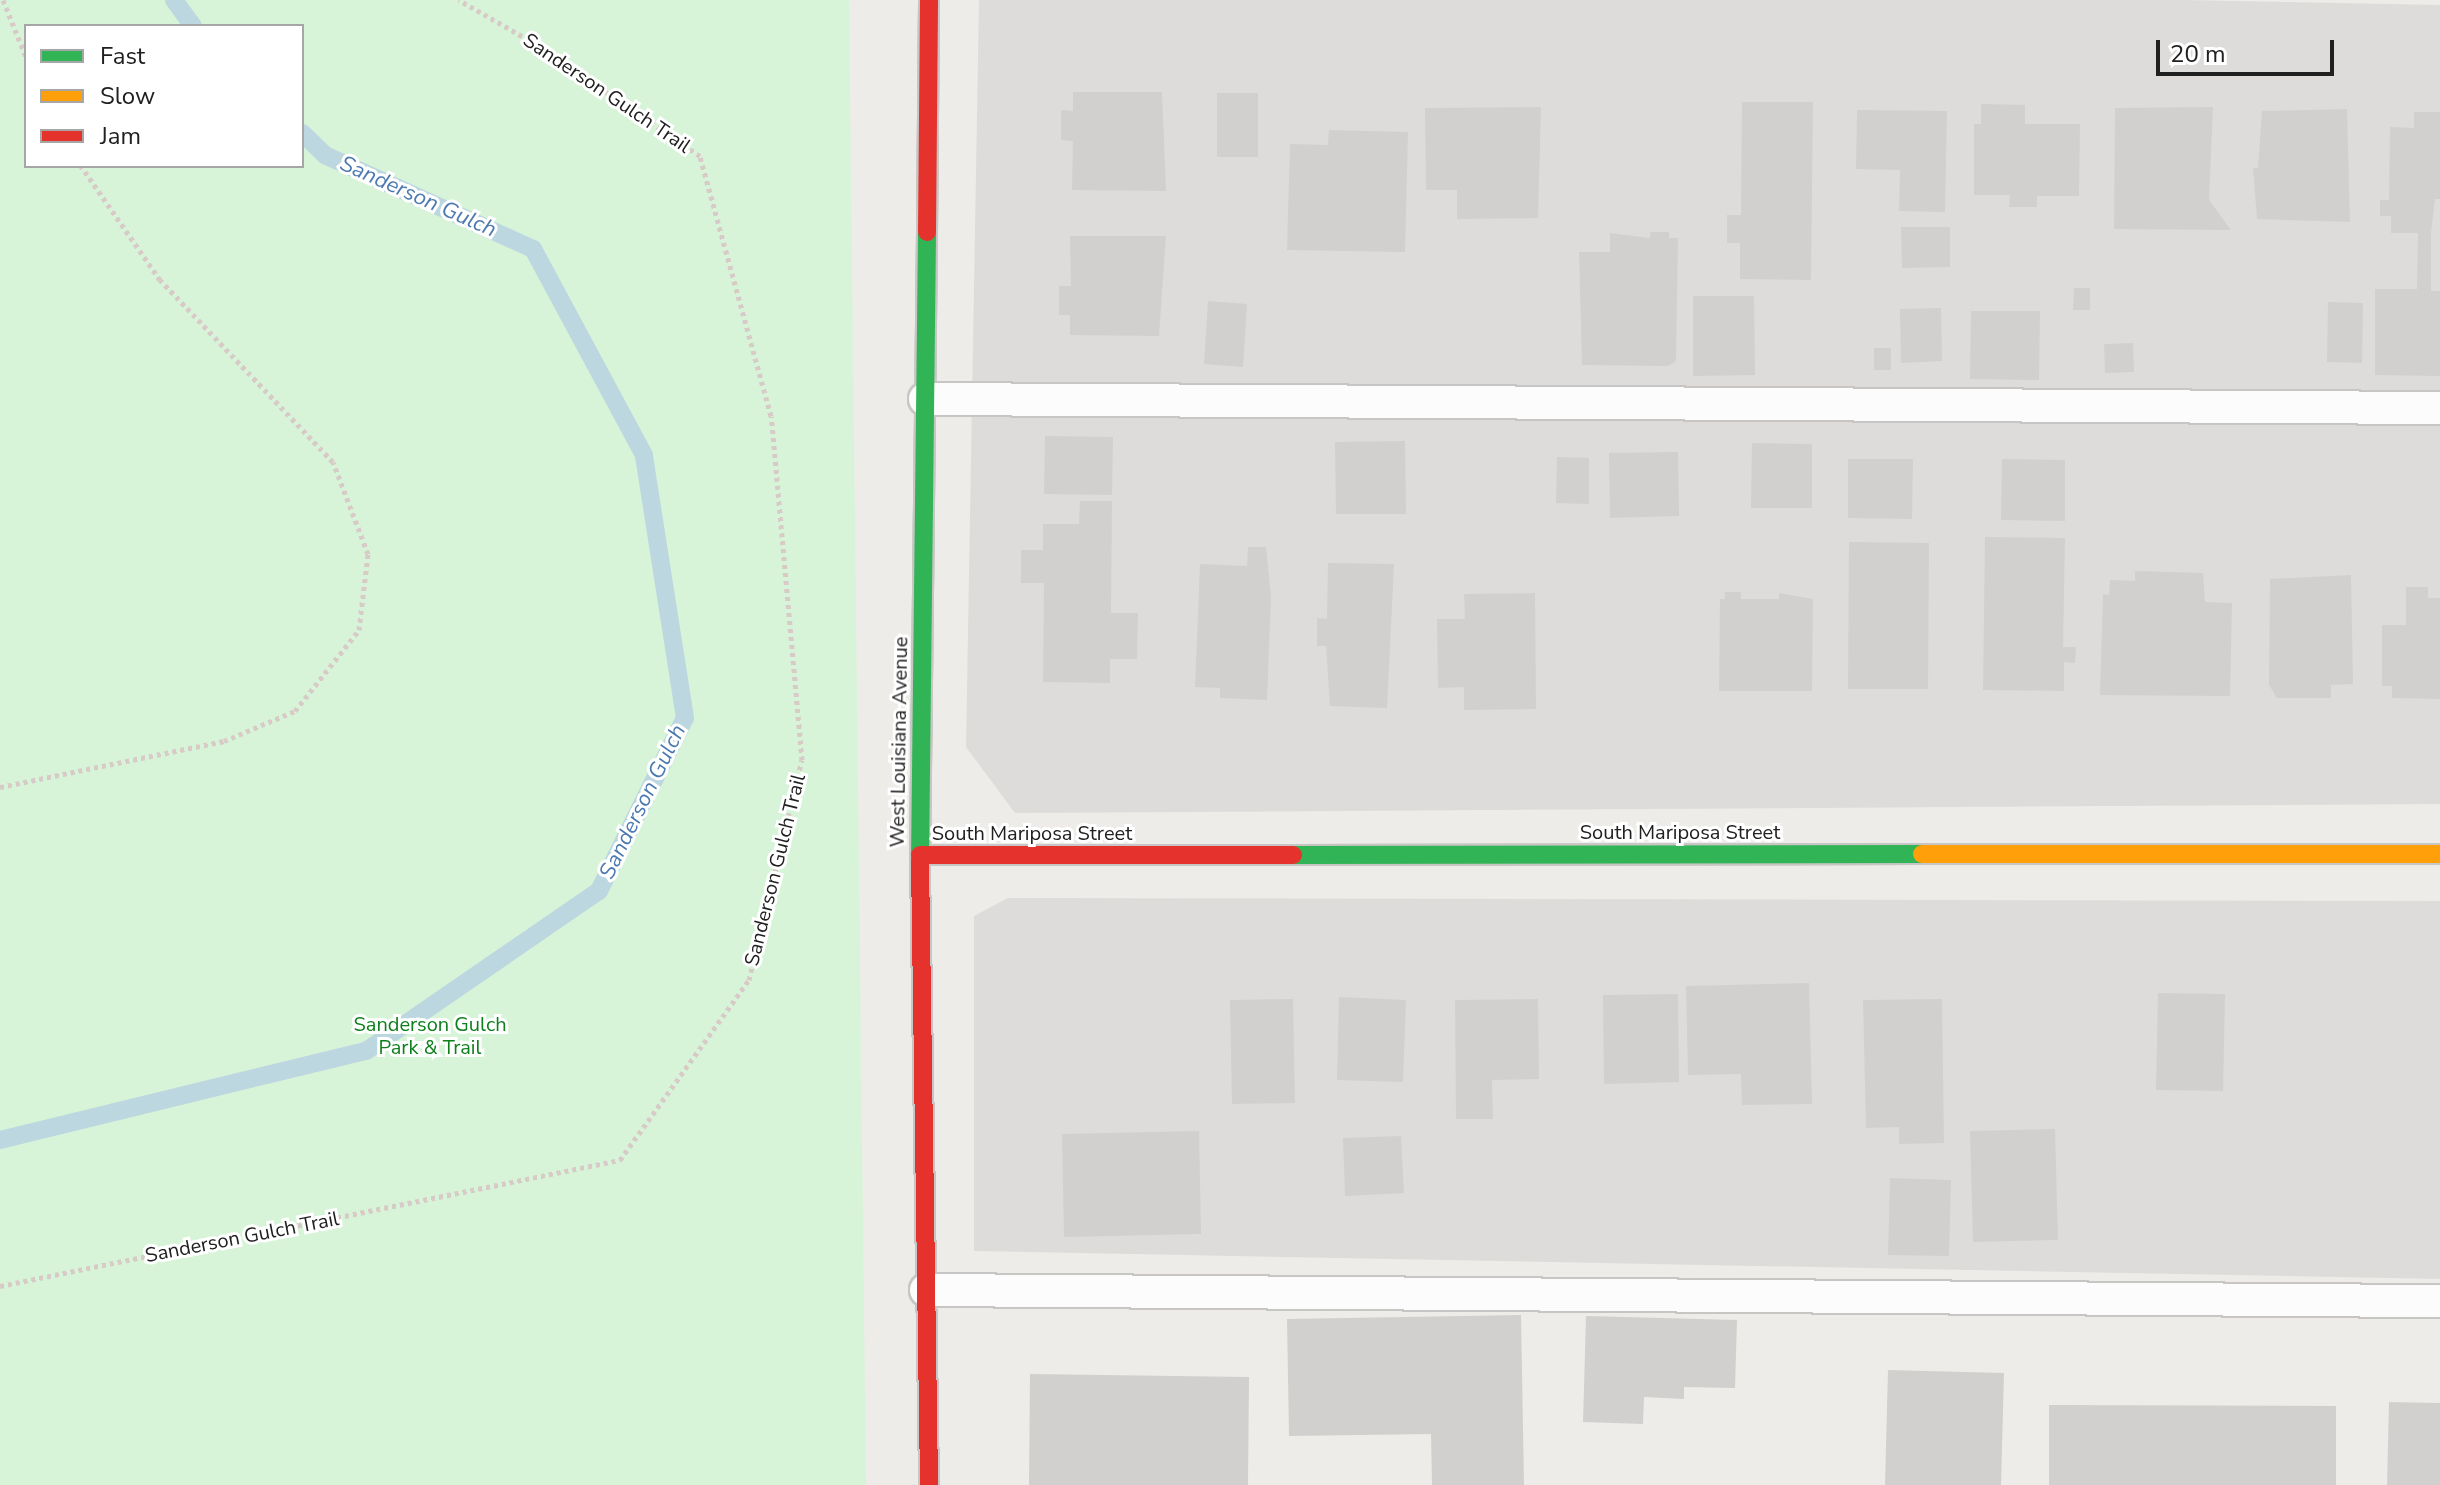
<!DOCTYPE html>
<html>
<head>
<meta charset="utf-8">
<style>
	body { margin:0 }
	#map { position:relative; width:2440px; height:1485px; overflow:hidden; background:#eeece8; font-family:"Nunito Sans",sans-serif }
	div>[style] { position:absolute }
	.residential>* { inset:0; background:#dddcda }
	.park>* { inset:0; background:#d7f3d8 }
	.stream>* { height:18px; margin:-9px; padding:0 9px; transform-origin:9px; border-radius:9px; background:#bcd7e0 }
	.building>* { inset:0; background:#d2d0ce }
	.path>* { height:5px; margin-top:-2.5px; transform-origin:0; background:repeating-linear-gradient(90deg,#d7cac7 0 4px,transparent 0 8px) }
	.roads { filter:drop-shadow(2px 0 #c7c6c4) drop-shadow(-2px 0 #c7c6c4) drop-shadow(0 2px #c7c6c4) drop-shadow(0 -2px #c7c6c4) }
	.lane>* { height:32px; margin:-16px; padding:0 16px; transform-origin:16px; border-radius:16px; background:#fcfcfc }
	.fast>* { height:18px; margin:-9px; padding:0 9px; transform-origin:9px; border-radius:9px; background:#30b455 }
	.slow>* { height:18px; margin:-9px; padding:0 9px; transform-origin:9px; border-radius:9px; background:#ff9f0a }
	.jam>* { height:18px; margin:-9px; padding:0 9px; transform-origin:9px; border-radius:9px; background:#e5322d }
	span { translate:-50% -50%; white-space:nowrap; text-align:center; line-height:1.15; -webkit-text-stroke:6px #fff; paint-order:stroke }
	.street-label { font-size:20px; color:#202020 }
	.park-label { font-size:20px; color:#0d7f1c }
	.water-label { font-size:22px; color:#4c79af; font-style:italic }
	.legend { position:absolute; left:24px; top:24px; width:280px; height:144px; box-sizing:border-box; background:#fff; border:2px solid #a6a6a6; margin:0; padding:10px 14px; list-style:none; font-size:24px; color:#202020 }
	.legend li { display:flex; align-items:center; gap:16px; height:40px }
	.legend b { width:40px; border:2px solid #a6a6a6 }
	.scale { position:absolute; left:2156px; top:40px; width:178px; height:36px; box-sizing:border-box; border:4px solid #202020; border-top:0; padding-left:10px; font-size:24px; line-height:28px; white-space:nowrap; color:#202020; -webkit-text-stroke:6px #fff; paint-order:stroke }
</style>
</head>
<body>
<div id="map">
	<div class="residential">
		<i style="clip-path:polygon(979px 0,2183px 0,2440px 5px,2440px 804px,1015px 813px,966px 747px)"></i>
		<i style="clip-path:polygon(1008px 898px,2440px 901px,2440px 1279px,974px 1251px,974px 916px)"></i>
	</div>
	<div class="park">
		<i style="clip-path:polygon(evenodd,0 0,849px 0,866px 1485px,0 1485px,0 0,26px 26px,302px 26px,302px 166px,26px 166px,26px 26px)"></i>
	</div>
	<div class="stream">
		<i style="left:174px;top:0;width:32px;rotate:54deg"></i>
		<i style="left:0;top:1140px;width:377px;rotate:-13.7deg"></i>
		<i style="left:366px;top:1051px;width:283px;rotate:-34.5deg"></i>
		<i style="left:599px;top:891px;width:193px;rotate:-63.6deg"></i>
		<i style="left:685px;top:718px;width:266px;rotate:-98.9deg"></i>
		<i style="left:644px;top:455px;width:234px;rotate:-118.3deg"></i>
		<i style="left:533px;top:249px;width:228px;rotate:-155.7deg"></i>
		<i style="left:325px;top:155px;width:32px;rotate:-136deg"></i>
	</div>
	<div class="building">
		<i style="clip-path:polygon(1073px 92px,1162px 92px,1166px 191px,1072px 190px,1073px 141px,1061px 140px,1061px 110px,1073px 111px)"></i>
		<i style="clip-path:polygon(1217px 93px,1258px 93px,1258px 157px,1217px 157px)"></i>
		<i style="clip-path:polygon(1742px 102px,1813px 102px,1811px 280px,1740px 279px,1740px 243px,1727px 243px,1727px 215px,1741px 215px)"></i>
		<i style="clip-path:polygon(1981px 104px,2025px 105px,2025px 124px,2080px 124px,2079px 196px,2037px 196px,2037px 207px,2009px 207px,2010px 195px,1974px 195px,1974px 124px,1981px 124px)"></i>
		<i style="clip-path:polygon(1541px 107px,1538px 218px,1457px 219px,1457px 190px,1426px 190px,1425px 108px)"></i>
		<i style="clip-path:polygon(2213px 107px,2209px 200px,2231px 230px,2114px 229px,2115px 108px)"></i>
		<i style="clip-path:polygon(2347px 109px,2350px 222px,2257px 219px,2253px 168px,2258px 168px,2262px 111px)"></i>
		<i style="clip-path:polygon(1857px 110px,1947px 111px,1945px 212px,1899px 211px,1900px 170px,1856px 169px)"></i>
		<i style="clip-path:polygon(2414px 112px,2440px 112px,2440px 199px,2435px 199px,2431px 233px,2431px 291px,2440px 291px,2440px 376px,2375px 375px,2375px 289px,2417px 289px,2418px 233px,2391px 233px,2391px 216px,2380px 216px,2380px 200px,2389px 200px,2390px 127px,2414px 128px)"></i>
		<i style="clip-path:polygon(1329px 130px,1408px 132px,1405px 252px,1287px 250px,1290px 144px,1328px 145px)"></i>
		<i style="clip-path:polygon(1901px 227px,1950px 227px,1950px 267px,1902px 268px)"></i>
		<i style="clip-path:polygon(1650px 232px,1669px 232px,1669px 238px,1678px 238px,1676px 361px,1668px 366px,1582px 365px,1579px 252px,1610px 252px,1610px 233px,1650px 238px)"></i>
		<i style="clip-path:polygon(1070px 236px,1166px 236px,1159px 336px,1070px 335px,1070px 315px,1059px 315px,1059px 286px,1071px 286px)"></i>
		<i style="clip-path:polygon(2074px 288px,2090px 288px,2090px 310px,2073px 310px)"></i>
		<i style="clip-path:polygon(1693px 296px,1754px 296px,1755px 375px,1693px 376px)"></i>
		<i style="clip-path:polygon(1208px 301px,1247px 304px,1243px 367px,1204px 364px)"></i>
		<i style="clip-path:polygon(2328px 302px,2363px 303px,2362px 363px,2327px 362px)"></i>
		<i style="clip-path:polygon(1941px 308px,1942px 361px,1901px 363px,1900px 309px)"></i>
		<i style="clip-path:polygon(1971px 311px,2040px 311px,2039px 380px,1970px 379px)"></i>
		<i style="clip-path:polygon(2133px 343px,2134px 372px,2105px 373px,2104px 344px)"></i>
		<i style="clip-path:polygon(1874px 348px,1891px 348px,1891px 370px,1874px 370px)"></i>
		<i style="clip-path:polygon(1045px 436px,1113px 437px,1112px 495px,1044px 494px)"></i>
		<i style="clip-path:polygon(1405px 441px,1406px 514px,1336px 514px,1335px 442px)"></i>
		<i style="clip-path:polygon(1752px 443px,1812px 444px,1812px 508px,1751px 508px)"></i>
		<i style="clip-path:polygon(1678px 452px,1679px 516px,1610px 518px,1609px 453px)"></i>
		<i style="clip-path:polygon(1557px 457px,1589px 458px,1589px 504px,1556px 503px)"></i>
		<i style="clip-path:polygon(1848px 459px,1913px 459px,1912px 519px,1848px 518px)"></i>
		<i style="clip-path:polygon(2002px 459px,2065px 460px,2065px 521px,2001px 520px)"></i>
		<i style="clip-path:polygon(1080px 501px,1112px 501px,1111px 613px,1138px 613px,1137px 659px,1110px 659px,1110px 683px,1043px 682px,1044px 583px,1021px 583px,1021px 550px,1043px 550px,1043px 524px,1079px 524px)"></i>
		<i style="clip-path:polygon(1985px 537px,2065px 538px,2063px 647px,2076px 647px,2075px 663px,2064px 662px,2064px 691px,1983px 690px)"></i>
		<i style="clip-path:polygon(1849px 542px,1929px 543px,1928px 689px,1848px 689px)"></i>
		<i style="clip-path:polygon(1248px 547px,1266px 547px,1271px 597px,1267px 700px,1220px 698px,1220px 688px,1195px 687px,1200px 564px,1247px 566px)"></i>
		<i style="clip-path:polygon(1328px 563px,1394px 564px,1387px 708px,1330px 706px,1326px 646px,1317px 646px,1317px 618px,1327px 619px)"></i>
		<i style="clip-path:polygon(2135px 571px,2203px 573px,2205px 602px,2232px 603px,2230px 696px,2100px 695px,2103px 594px,2109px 595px,2110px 580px,2135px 581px)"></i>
		<i style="clip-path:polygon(2351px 575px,2353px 684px,2331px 685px,2331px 698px,2277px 698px,2269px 685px,2270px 579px)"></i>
		<i style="clip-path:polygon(2406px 587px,2428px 587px,2428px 598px,2440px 598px,2440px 699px,2392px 698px,2392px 686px,2382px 686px,2382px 625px,2406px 625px)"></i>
		<i style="clip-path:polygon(1725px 592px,1741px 592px,1741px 599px,1779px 599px,1779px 593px,1813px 599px,1812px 691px,1719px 691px,1720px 599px,1725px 599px)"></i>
		<i style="clip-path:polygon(1535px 593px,1536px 709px,1464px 710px,1464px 687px,1438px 688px,1437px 619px,1465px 619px,1464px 594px)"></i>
		<i style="clip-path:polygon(1809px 983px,1812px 1104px,1742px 1105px,1741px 1074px,1688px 1075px,1686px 986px)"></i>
		<i style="clip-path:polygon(2158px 993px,2225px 994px,2223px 1091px,2156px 1090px)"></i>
		<i style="clip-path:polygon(1678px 994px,1679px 1082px,1604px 1084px,1603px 995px)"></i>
		<i style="clip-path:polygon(1339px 997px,1406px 1000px,1403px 1082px,1337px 1080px)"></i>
		<i style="clip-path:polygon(1293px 999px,1295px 1103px,1232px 1104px,1230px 1000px)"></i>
		<i style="clip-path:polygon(1538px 999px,1539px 1079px,1492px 1080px,1493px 1119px,1456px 1119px,1455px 1000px)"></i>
		<i style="clip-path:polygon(1942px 999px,1944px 1143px,1899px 1144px,1899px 1127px,1866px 1128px,1863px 1000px)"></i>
		<i style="clip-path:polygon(2055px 1129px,2058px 1240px,1973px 1242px,1970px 1131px)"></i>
		<i style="clip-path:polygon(1199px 1131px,1201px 1234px,1064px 1237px,1062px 1134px)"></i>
		<i style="clip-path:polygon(1401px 1136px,1404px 1193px,1345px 1196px,1343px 1138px)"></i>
		<i style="clip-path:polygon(1890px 1178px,1951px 1180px,1949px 1256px,1888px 1255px)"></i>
		<i style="clip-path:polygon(1521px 1315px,1524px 1485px,1432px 1485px,1431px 1434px,1289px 1436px,1287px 1319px)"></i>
		<i style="clip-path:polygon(1586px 1316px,1737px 1320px,1735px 1388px,1684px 1387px,1684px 1399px,1644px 1397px,1643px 1424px,1583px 1422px)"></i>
		<i style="clip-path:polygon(1888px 1370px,2004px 1373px,2001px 1485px,1885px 1485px)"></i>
		<i style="clip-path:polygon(1030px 1374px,1249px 1377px,1248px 1485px,1029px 1485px)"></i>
		<i style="clip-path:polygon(2389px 1402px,2440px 1403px,2440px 1485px,2387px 1485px)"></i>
		<i style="clip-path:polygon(2049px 1405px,2336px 1406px,2336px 1485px,2049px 1485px)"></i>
	</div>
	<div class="path">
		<i style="left:3px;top:0;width:61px;rotate:68deg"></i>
		<i style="left:0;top:787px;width:229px;rotate:-11.6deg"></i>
		<i style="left:224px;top:741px;width:77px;rotate:-22.9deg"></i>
		<i style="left:295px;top:711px;width:103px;rotate:-51.7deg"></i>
		<i style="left:359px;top:630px;width:77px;rotate:-83.2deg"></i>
		<i style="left:368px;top:554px;width:98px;rotate:-110.8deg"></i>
		<i style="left:333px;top:462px;width:251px;rotate:-133.5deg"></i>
		<i style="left:160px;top:280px;width:139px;rotate:-124.7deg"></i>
		<i style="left:0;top:1286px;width:633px;rotate:-11.49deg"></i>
		<i style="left:620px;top:1160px;width:221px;rotate:-54.4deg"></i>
		<i style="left:749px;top:980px;width:226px;rotate:-76.5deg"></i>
		<i style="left:802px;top:760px;width:345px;rotate:-95.1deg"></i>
		<i style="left:771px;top:416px;width:270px;rotate:-105.3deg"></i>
		<i style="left:700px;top:156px;width:207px;rotate:-145.8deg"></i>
		<i style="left:529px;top:40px;width:81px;rotate:-150.3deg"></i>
	</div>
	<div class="roads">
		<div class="lane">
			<i style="left:925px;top:399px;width:1515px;rotate:0.34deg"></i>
			<i style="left:926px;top:1290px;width:1514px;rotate:0.42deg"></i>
		</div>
		<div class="fast">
			<i style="left:1293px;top:855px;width:629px;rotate:-0.09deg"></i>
			<i style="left:920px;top:861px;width:629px;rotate:-89.36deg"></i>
		</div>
		<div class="slow">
			<i style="left:1922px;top:854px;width:518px"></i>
		</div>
		<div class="jam">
			<i style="left:927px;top:232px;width:232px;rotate:-89.5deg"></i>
			<i style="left:920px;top:855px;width:373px"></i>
			<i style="left:920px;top:861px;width:624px;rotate:89.17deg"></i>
		</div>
	</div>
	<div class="street-label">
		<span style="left:607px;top:93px;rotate:34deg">Sanderson Gulch Trail</span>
		<span style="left:899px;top:742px;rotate:-89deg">West Louisiana Avenue</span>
		<span style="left:1680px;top:832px">South Mariposa Street</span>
		<span style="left:1032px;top:833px">South Mariposa Street</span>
		<span style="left:775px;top:870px;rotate:-76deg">Sanderson Gulch Trail</span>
		<span style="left:242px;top:1237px;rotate:-11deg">Sanderson Gulch Trail</span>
	</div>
	<div class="park-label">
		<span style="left:430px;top:1036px">Sanderson Gulch<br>Park &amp; Trail</span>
	</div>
	<div class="water-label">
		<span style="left:418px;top:197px;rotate:24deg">Sanderson Gulch</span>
		<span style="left:643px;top:802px;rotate:-64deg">Sanderson Gulch</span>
	</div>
	<ul class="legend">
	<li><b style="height:10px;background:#30b455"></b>Fast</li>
	<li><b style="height:10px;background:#ff9f0a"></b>Slow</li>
	<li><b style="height:10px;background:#e5322d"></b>Jam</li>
	</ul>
	<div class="scale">20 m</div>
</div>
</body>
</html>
